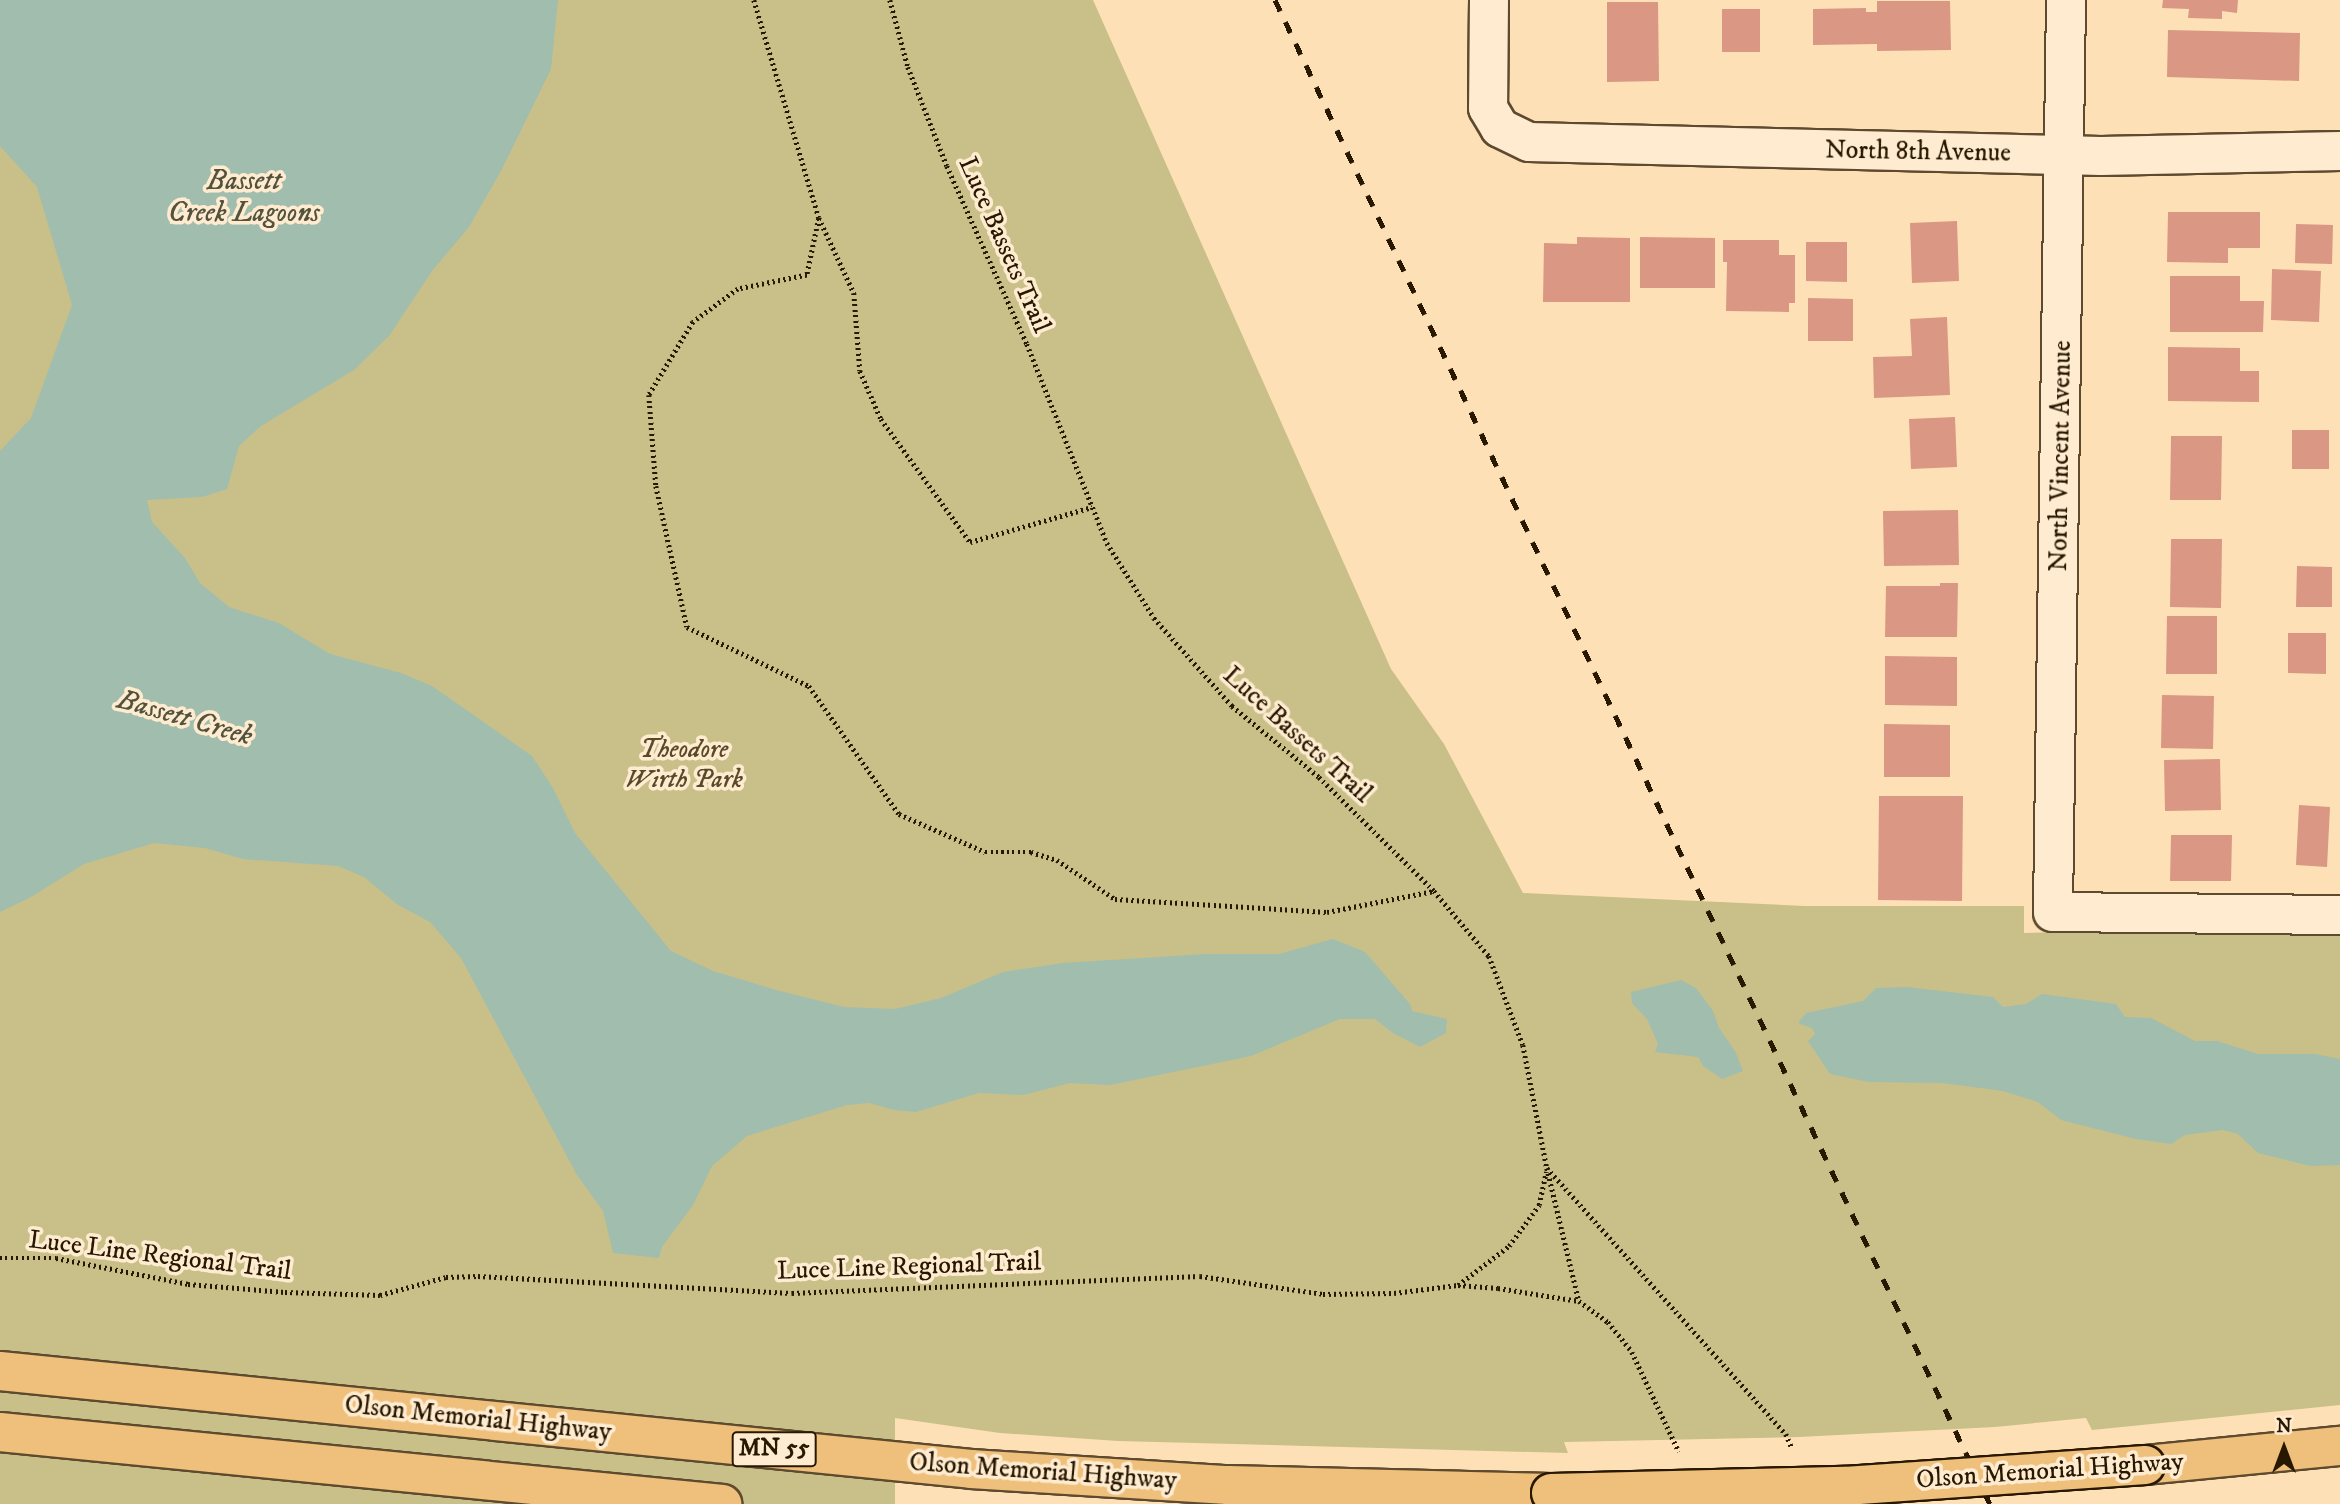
<!DOCTYPE html>
<html>
<head>
<meta charset="utf-8">
<style>
	body { margin:0 }
	#map { position:relative; width:2340px; height:1504px; overflow:hidden; background:#fee0b6; font-family:"IM FELL DW Pica",serif }
	div>[style] { position:absolute }
	.green>* { inset:0; background:#c8c088 }
	.water>* { inset:0; background:#a0bdad }
	.building>* { inset:0; background:#d99784 }
	.path>* { height:4.5px; margin-top:-2.25px; transform-origin:0; background:repeating-linear-gradient(90deg,#281800 0 2px,transparent 0 5.5px) }
	.roads { filter:drop-shadow(2px 0 #5e4a2e) drop-shadow(-2px 0 #5e4a2e) drop-shadow(0 2px #5e4a2e) drop-shadow(0 -2px #5e4a2e) }
	.minor>* { height:38px; margin:-19px; padding:0 19px; transform-origin:19px; border-radius:19px; background:#feebd0 }
	.major>* { height:38px; margin:-19px; padding:0 19px; transform-origin:19px; border-radius:19px; background:#efc07b }
	.rail>* { height:5px; margin-top:-2.5px; transform-origin:0; background:repeating-linear-gradient(90deg,#281800 0 12px,transparent 0 24px) }
	.bridges { filter:drop-shadow(2px 0 #281800) drop-shadow(-2px 0 #281800) drop-shadow(0 2px #281800) drop-shadow(0 -2px #281800) }
	.major-bridge>* { height:38px; margin:-19px; padding:0 19px; transform-origin:19px; border-radius:19px; background:#efc07b }
	span { translate:-50% -50%; white-space:nowrap; text-align:center; line-height:1.15; -webkit-text-stroke:7px #feebd0; paint-order:stroke }
	.shield-label span { padding:2px 5px; background:#feebd0; border:2px solid; border-radius:5px; -webkit-text-stroke-width:0 }
	.shield-label { font-size:24px; color:#281800; font-weight:700 }
	.street-label { font-size:26px; color:#281800 }
	.park-label { font-size:26px; color:#584a29; font-style:italic }
	.water-label { font-size:28px; color:#52523d; font-style:italic }
	.north { position:absolute; left:2249px; top:1413px; width:70px; height:70px; -webkit-text-stroke:5px #feebd0; paint-order:stroke; rotate:0deg; font-size:19px; font-weight:700; line-height:28px; text-align:center; color:#281800 }
	.north::after { content:''; display:block; margin:auto; width:24px; height:32px; background:#281800; clip-path:polygon(50% 0,100% 100%,50% 72%,0 100%) }
</style>
</head>
<body>
<div id="map">
	<div class="green">
		<i style="clip-path:polygon(0 0,1093px 0,1391px 669px,1444px 744px,1523px 893px,1805px 906px,2024px 906px,2024px 933px,2340px 925px,2340px 1405px,2092px 1430px,2086px 1418px,1995px 1427px,1799px 1437px,1564px 1442px,1568px 1453px,1118px 1441px,1000px 1433px,895px 1418px,895px 1504px,0 1504px)"></i>
	</div>
	<div class="water">
		<i style="clip-path:polygon(0 0,558px 0,551px 69px,501px 171px,469px 227px,432px 271px,389px 336px,354px 370px,261px 426px,239px 446px,227px 489px,202px 497px,147px 500px,152px 522px,185px 558px,200px 583px,229px 607px,279px 623px,330px 654px,401px 673px,432px 686px,532px 756px,553px 788px,575px 833px,671px 951px,713px 971px,780px 991px,844px 1007px,895px 1009px,941px 998px,1003px 972px,1063px 963px,1207px 954px,1279px 954px,1333px 939px,1365px 952px,1410px 1004px,1412px 1011px,1447px 1019px,1446px 1033px,1420px 1047px,1393px 1033px,1375px 1019px,1340px 1019px,1251px 1056px,1110px 1085px,1070px 1083px,1023px 1095px,979px 1093px,916px 1112px,894px 1110px,869px 1103px,847px 1105px,747px 1136px,712px 1166px,693px 1205px,662px 1247px,659px 1258px,613px 1253px,603px 1211px,577px 1175px,461px 958px,430px 922px,398px 905px,364px 877px,338px 866px,243px 859px,205px 848px,154px 843px,84px 864px,31px 897px,0 912px,0 451px,31px 418px,72px 305px,37px 187px,0 146px)"></i>
		<i style="clip-path:polygon(1681px 980px,1696px 988px,1713px 1011px,1719px 1028px,1735px 1051px,1743px 1071px,1722px 1079px,1703px 1066px,1698px 1057px,1655px 1052px,1658px 1044px,1647px 1019px,1632px 1003px,1631px 992px)"></i>
		<i style="clip-path:polygon(1907px 987px,1993px 997px,2003px 1007px,2026px 1004px,2042px 994px,2116px 1004px,2125px 1017px,2151px 1018px,2195px 1041px,2217px 1041px,2258px 1054px,2315px 1054px,2340px 1059px,2340px 1165px,2310px 1166px,2258px 1153px,2238px 1134px,2223px 1130px,2185px 1135px,2171px 1144px,2136px 1139px,2061px 1120px,2038px 1102px,2003px 1091px,1943px 1083px,1869px 1082px,1830px 1074px,1808px 1041px,1815px 1034px,1812px 1028px,1798px 1023px,1806px 1013px,1863px 1001px,1876px 988px)"></i>
	</div>
	<div class="building">
		<i style="clip-path:polygon(2163px 0,2238px 0,2237px 13px,2222px 11px,2222px 19px,2188px 18px,2189px 9px,2162px 8px)"></i>
		<i style="clip-path:polygon(1877px 1px,1950px 1px,1951px 50px,1877px 51px,1877px 44px,1813px 45px,1813px 9px,1866px 8px,1866px 12px,1877px 12px)"></i>
		<i style="clip-path:polygon(1607px 2px,1658px 2px,1659px 81px,1607px 82px)"></i>
		<i style="clip-path:polygon(1722px 9px,1760px 9px,1760px 52px,1722px 52px)"></i>
		<i style="clip-path:polygon(2168px 30px,2300px 33px,2299px 81px,2167px 77px)"></i>
		<i style="clip-path:polygon(2168px 212px,2260px 212px,2260px 248px,2228px 248px,2228px 263px,2167px 262px)"></i>
		<i style="clip-path:polygon(1957px 221px,1959px 281px,1912px 283px,1910px 223px)"></i>
		<i style="clip-path:polygon(2296px 224px,2333px 225px,2332px 264px,2295px 263px)"></i>
		<i style="clip-path:polygon(1577px 237px,1630px 238px,1630px 302px,1543px 302px,1544px 243px,1577px 244px)"></i>
		<i style="clip-path:polygon(1640px 237px,1715px 238px,1715px 288px,1640px 288px)"></i>
		<i style="clip-path:polygon(1723px 240px,1779px 240px,1779px 255px,1795px 255px,1795px 303px,1789px 303px,1789px 312px,1726px 311px,1727px 262px,1723px 262px)"></i>
		<i style="clip-path:polygon(1806px 242px,1847px 242px,1847px 282px,1806px 281px)"></i>
		<i style="clip-path:polygon(2272px 269px,2321px 271px,2319px 322px,2271px 320px)"></i>
		<i style="clip-path:polygon(2170px 276px,2240px 276px,2240px 301px,2264px 301px,2263px 332px,2170px 332px)"></i>
		<i style="clip-path:polygon(1808px 298px,1853px 299px,1853px 341px,1808px 341px)"></i>
		<i style="clip-path:polygon(1947px 317px,1950px 395px,1874px 398px,1873px 357px,1912px 356px,1910px 319px)"></i>
		<i style="clip-path:polygon(2168px 347px,2240px 348px,2240px 371px,2259px 371px,2259px 402px,2168px 401px)"></i>
		<i style="clip-path:polygon(1955px 417px,1957px 467px,1911px 469px,1909px 419px)"></i>
		<i style="clip-path:polygon(2292px 430px,2329px 430px,2329px 469px,2292px 469px)"></i>
		<i style="clip-path:polygon(2171px 436px,2222px 436px,2221px 500px,2170px 500px)"></i>
		<i style="clip-path:polygon(1958px 510px,1959px 565px,1884px 566px,1883px 511px)"></i>
		<i style="clip-path:polygon(2171px 539px,2222px 539px,2221px 608px,2170px 607px)"></i>
		<i style="clip-path:polygon(2297px 566px,2332px 567px,2332px 607px,2296px 607px)"></i>
		<i style="clip-path:polygon(1940px 583px,1958px 583px,1957px 637px,1885px 637px,1886px 586px,1940px 586px)"></i>
		<i style="clip-path:polygon(2167px 616px,2217px 616px,2217px 674px,2166px 674px)"></i>
		<i style="clip-path:polygon(2288px 633px,2326px 633px,2326px 674px,2288px 673px)"></i>
		<i style="clip-path:polygon(1885px 656px,1957px 657px,1957px 706px,1885px 705px)"></i>
		<i style="clip-path:polygon(2162px 695px,2214px 696px,2213px 749px,2161px 748px)"></i>
		<i style="clip-path:polygon(1884px 724px,1950px 725px,1950px 777px,1884px 777px)"></i>
		<i style="clip-path:polygon(2220px 759px,2221px 810px,2165px 811px,2164px 760px)"></i>
		<i style="clip-path:polygon(1879px 796px,1963px 796px,1962px 901px,1878px 900px)"></i>
		<i style="clip-path:polygon(2299px 805px,2330px 807px,2327px 867px,2296px 865px)"></i>
		<i style="clip-path:polygon(2171px 835px,2232px 835px,2231px 881px,2170px 881px)"></i>
	</div>
	<div class="path">
		<i style="left:754px;top:0;width:227px;rotate:73.4deg"></i>
		<i style="left:819px;top:218px;width:58px;rotate:101.9deg"></i>
		<i style="left:807px;top:275px;width:70px;rotate:168.5deg"></i>
		<i style="left:738px;top:289px;width:56px;rotate:143.7deg"></i>
		<i style="left:693px;top:322px;width:85px;rotate:121.1deg"></i>
		<i style="left:649px;top:395px;width:91px;rotate:85.6deg"></i>
		<i style="left:656px;top:486px;width:144px;rotate:77.6deg"></i>
		<i style="left:687px;top:627px;width:136px;rotate:25.8deg"></i>
		<i style="left:809px;top:686px;width:156px;rotate:54.9deg"></i>
		<i style="left:899px;top:814px;width:94px;rotate:23.8deg"></i>
		<i style="left:985px;top:852px;width:46px"></i>
		<i style="left:1031px;top:852px;width:27px;rotate:17deg"></i>
		<i style="left:1057px;top:860px;width:70px;rotate:33.9deg"></i>
		<i style="left:1115px;top:899px;width:212px;rotate:3.5deg"></i>
		<i style="left:1327px;top:912px;width:109px;rotate:-11.1deg"></i>
		<i style="left:890px;top:0;width:69px;rotate:75deg"></i>
		<i style="left:908px;top:67px;width:106px;rotate:68.5deg"></i>
		<i style="left:947px;top:166px;width:195px;rotate:65.8deg"></i>
		<i style="left:1027px;top:344px;width:214px;rotate:68.1deg"></i>
		<i style="left:1107px;top:543px;width:89px;rotate:57.9deg"></i>
		<i style="left:1154px;top:618px;width:118px;rotate:48.4deg"></i>
		<i style="left:1232px;top:706px;width:112px;rotate:39.2deg"></i>
		<i style="left:1319px;top:777px;width:162px;rotate:44.7deg"></i>
		<i style="left:1434px;top:891px;width:85px;rotate:49.8deg"></i>
		<i style="left:1489px;top:956px;width:95px;rotate:69.1deg"></i>
		<i style="left:1523px;top:1045px;width:125px;rotate:79deg"></i>
		<i style="left:1547px;top:1168px;width:137px;rotate:76.5deg"></i>
		<i style="left:819px;top:218px;width:83px;rotate:65deg"></i>
		<i style="left:854px;top:293px;width:78px;rotate:85.6deg"></i>
		<i style="left:860px;top:371px;width:52px;rotate:66.4deg"></i>
		<i style="left:881px;top:419px;width:152px;rotate:54.1deg"></i>
		<i style="left:970px;top:542px;width:127px;rotate:-16deg"></i>
		<i style="left:1547px;top:1168px;width:358px;rotate:48.1deg"></i>
		<i style="left:1786px;top:1434px;width:15px;rotate:67deg"></i>
		<i style="left:0;top:1258px;width:56px"></i>
		<i style="left:56px;top:1258px;width:135px;rotate:11.1deg"></i>
		<i style="left:188px;top:1284px;width:97px;rotate:4.7deg"></i>
		<i style="left:285px;top:1292px;width:95px;rotate:1.8deg"></i>
		<i style="left:380px;top:1295px;width:68px;rotate:-15.3deg"></i>
		<i style="left:446px;top:1277px;width:32px;rotate:-2deg"></i>
		<i style="left:478px;top:1276px;width:314px;rotate:3.1deg"></i>
		<i style="left:792px;top:1293px;width:408px;rotate:-2.4deg"></i>
		<i style="left:1200px;top:1276px;width:124px;rotate:8.3deg"></i>
		<i style="left:1323px;top:1294px;width:71px;rotate:-0.8deg"></i>
		<i style="left:1394px;top:1293px;width:64px;rotate:-7.1deg"></i>
		<i style="left:1458px;top:1285px;width:40px;rotate:4.3deg"></i>
		<i style="left:1498px;top:1288px;width:82px;rotate:9.1deg"></i>
		<i style="left:1579px;top:1301px;width:36px;rotate:36deg"></i>
		<i style="left:1608px;top:1322px;width:38px;rotate:51deg"></i>
		<i style="left:1632px;top:1352px;width:110px;rotate:64.8deg"></i>
		<i style="left:1458px;top:1285px;width:64px;rotate:-37.4deg"></i>
		<i style="left:1509px;top:1246px;width:51px;rotate:-53.8deg"></i>
		<i style="left:1539px;top:1205px;width:34px;rotate:-78deg"></i>
	</div>
	<div class="roads">
		<div class="minor">
			<i style="left:1489px;top:0;width:108px;rotate:90.5deg"></i>
			<i style="left:1488px;top:108px;width:23px;rotate:59deg"></i>
			<i style="left:1500px;top:128px;width:32px;rotate:26deg"></i>
			<i style="left:1529px;top:142px;width:572px;rotate:1.4deg"></i>
			<i style="left:2101px;top:156px;width:239px;rotate:-1.2deg"></i>
			<i style="left:2066px;top:0;width:912px;rotate:90.82deg"></i>
			<i style="left:2053px;top:912px;width:287px;rotate:0.6deg"></i>
		</div>
		<div class="major">
			<i style="left:0;top:1371px;width:976px;rotate:5.76deg"></i>
			<i style="left:971px;top:1469px;width:257px;rotate:3.6deg"></i>
			<i style="left:1228px;top:1485px;width:323px;rotate:1.4deg"></i>
			<i style="left:0;top:1432px;width:726px;rotate:5.69deg"></i>
			<i style="left:2145px;top:1465px;width:196px;rotate:-5.6deg"></i>
		</div>
	</div>
	<div class="rail">
		<i style="left:1275px;top:0;width:1665px;rotate:64.57deg"></i>
	</div>
	<div class="bridges">
		<div class="major-bridge">
			<i style="left:1551px;top:1493px;width:294px;rotate:-1.4deg"></i>
			<i style="left:1845px;top:1486px;width:301px;rotate:-4deg"></i>
		</div>
	</div>
	<div class="shield-label">
		<span style="left:774px;top:1449px">MN 55</span>
	</div>
	<div class="street-label">
		<span style="left:1918px;top:152px;rotate:1deg">North 8th Avenue</span>
		<span style="left:1004px;top:245px;rotate:66deg">Luce Bassets Trail</span>
		<span style="left:2061px;top:456px;rotate:-89deg">North Vincent Avenue</span>
		<span style="left:1297px;top:735px;rotate:42deg">Luce Bassets Trail</span>
		<span style="left:160px;top:1256px;rotate:7deg">Luce Line Regional Trail</span>
		<span style="left:909px;top:1267px;rotate:-2deg">Luce Line Regional Trail</span>
		<span style="left:478px;top:1419px;rotate:6deg">Olson Memorial Highway</span>
		<span style="left:2050px;top:1471px;rotate:-4deg">Olson Memorial Highway</span>
		<span style="left:1043px;top:1472px;rotate:4deg">Olson Memorial Highway</span>
	</div>
	<div class="park-label">
		<span style="left:684px;top:765px">Theodore<br>Wirth Park</span>
	</div>
	<div class="water-label">
		<span style="left:244px;top:197px">Bassett<br>Creek Lagoons</span>
		<span style="left:185px;top:718px;rotate:16deg">Bassett Creek</span>
	</div>
	<div class="north">N</div>
</div>
</body>
</html>
